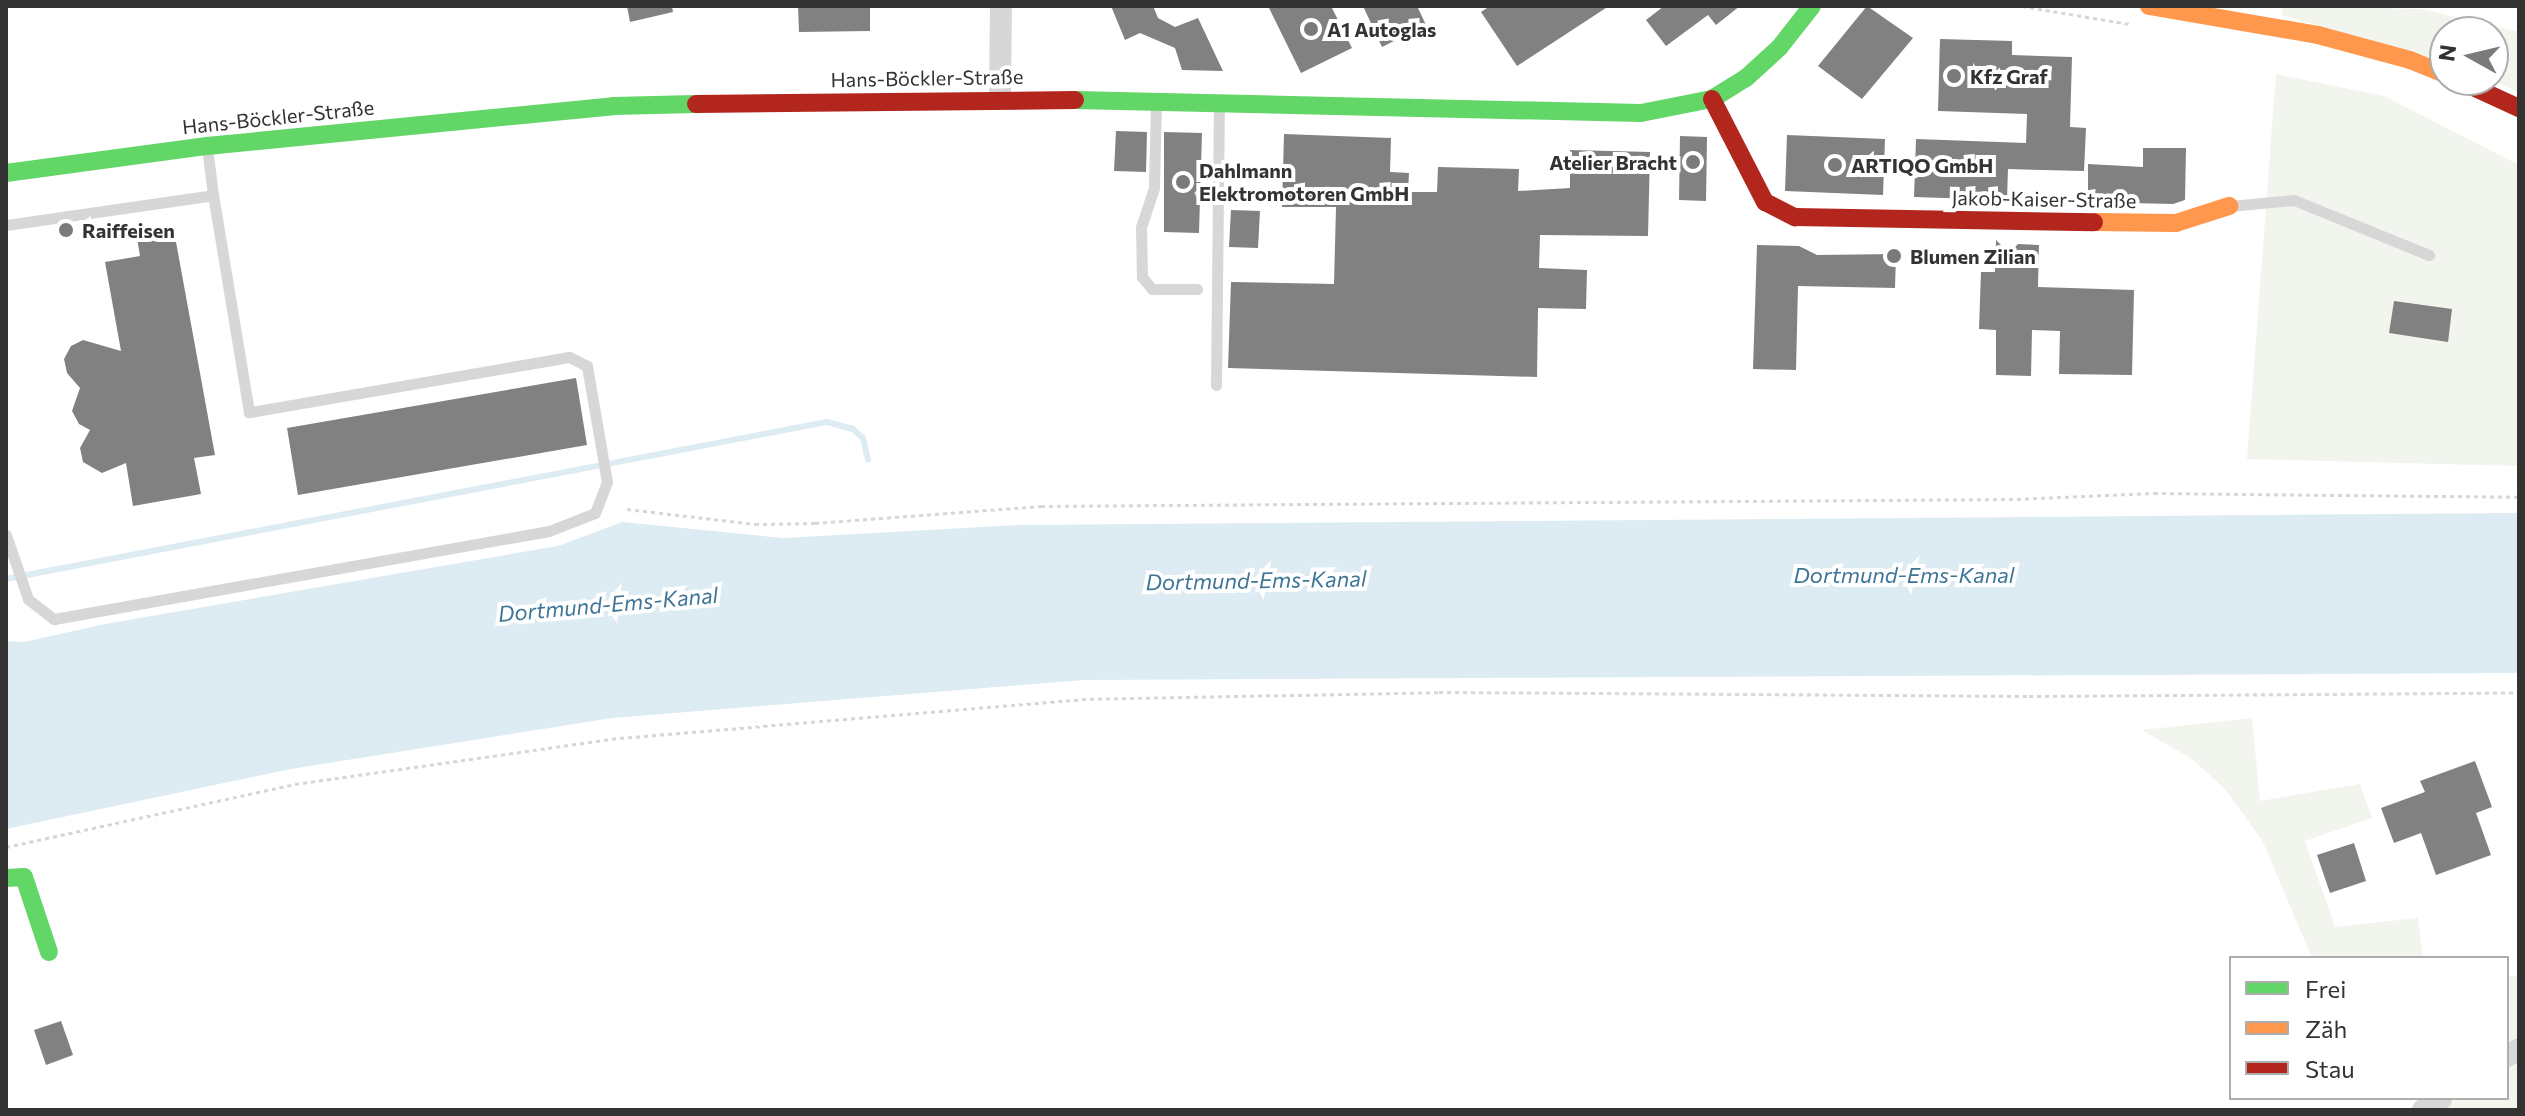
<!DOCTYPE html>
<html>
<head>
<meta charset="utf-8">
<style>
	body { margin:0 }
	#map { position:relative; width:2525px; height:1116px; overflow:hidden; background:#fff; font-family:Commissioner,sans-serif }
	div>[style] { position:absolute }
	.green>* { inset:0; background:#f1f5ed }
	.water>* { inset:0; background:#ddebf3 }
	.stream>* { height:6px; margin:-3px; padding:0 3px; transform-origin:3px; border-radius:3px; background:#ddebf3 }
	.building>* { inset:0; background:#818181 }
	.path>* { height:3px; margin-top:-1.5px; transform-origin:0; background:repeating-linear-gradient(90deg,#d6d6d6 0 4px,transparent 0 8px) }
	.lane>* { height:11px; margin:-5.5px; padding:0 5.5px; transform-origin:5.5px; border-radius:5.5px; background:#d7d7d7 }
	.street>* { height:22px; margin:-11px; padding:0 11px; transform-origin:11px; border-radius:11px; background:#d7d7d7 }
	.fast>* { height:18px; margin:-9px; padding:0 9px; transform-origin:9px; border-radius:9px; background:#63d668 }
	.slow>* { height:18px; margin:-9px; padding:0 9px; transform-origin:9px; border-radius:9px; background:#ff974d }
	.jam>* { height:18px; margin:-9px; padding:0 9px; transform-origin:9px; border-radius:9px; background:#b3261e }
	.dots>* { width:22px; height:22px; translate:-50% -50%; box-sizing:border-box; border:4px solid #fff; border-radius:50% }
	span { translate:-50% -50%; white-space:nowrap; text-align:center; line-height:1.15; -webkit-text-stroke:8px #fff; paint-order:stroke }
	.poi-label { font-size:20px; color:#333; font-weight:700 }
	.left { translate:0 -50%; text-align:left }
	.right { translate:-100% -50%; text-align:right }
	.street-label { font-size:20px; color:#333 }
	.water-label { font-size:22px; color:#3f7597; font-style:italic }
	.frame { position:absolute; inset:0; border:8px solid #333; pointer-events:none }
	.legend { position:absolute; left:2229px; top:956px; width:280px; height:144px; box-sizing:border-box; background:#fff; border:2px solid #adadad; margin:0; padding:10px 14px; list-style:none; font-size:24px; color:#333 }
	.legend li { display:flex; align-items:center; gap:16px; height:40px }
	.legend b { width:40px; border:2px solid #adadad }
	.north { position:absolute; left:2429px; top:16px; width:80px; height:80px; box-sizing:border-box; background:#fff; border:2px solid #adadad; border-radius:50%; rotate:278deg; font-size:22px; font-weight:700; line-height:32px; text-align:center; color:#333 }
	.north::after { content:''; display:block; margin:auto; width:28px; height:36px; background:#7a7a7a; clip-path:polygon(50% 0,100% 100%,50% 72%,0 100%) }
</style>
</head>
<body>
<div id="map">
	<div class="green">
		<i style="clip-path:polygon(2283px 6px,2422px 9px,2519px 32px,2519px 93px,2493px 80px,2493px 32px,2445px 32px,2445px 62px,2282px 15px)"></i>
		<i style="clip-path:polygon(2276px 74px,2384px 96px,2519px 165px,2519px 466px,2247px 459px)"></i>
		<i style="clip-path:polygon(2252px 718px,2260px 801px,2360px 784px,2372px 818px,2305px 841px,2335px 927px,2418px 918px,2423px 958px,2312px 958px,2263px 842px,2226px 790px,2192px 759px,2142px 730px)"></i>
		<i style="clip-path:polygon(2507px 975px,2519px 976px,2519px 1040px,2507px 1048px)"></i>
		<i style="clip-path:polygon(2519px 1056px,2519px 1110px,2442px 1110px,2459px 1098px,2507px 1098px,2507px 1065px)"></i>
	</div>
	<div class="water">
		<i style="clip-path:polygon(2519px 513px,2519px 673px,1084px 680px,612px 718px,291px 769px,6px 829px,6px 641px,24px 642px,105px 624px,558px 546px,622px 522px,783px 538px,1020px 525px)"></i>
	</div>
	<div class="stream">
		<i style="left:6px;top:579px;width:836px;rotate:-10.83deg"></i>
		<i style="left:827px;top:422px;width:27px;rotate:15deg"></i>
		<i style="left:853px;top:429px;width:13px;rotate:42deg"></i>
		<i style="left:863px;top:438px;width:22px;rotate:77deg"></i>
	</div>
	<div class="building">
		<i style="clip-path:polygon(627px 6px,672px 6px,673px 12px,630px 22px)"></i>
		<i style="clip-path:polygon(798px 6px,870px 6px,870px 31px,799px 32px)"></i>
		<i style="clip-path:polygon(1111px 6px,1153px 6px,1158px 18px,1175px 27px,1198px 18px,1223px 71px,1182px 70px,1175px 48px,1140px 33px,1125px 40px)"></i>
		<i style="clip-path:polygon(1268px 6px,1331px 6px,1352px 48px,1301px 73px)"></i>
		<i style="clip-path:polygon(1363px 6px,1417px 6px,1426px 25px,1382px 47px)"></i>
		<i style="clip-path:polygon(1490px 6px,1609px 6px,1517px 66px,1481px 12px)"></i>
		<i style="clip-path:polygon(1664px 6px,1740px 6px,1716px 25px,1708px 15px,1666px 46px,1646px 20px)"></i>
		<i style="clip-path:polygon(1867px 6px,1913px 38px,1862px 99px,1818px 66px)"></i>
		<i style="clip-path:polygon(1940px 39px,2012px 41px,2012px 55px,2072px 57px,2070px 127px,2086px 128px,2084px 171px,2008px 169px,2007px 200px,1914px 197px,1916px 139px,2026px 143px,2027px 114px,1938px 111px)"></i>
		<i style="clip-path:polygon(1116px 131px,1147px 132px,1146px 172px,1114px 171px)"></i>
		<i style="clip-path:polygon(1164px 132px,1202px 133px,1199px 233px,1164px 232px)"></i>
		<i style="clip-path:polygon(1284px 134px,1391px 138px,1390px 172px,1409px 173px,1408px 192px,1437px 192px,1438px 167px,1519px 169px,1518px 191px,1570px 188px,1570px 150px,1650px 152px,1648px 236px,1540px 235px,1539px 268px,1587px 270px,1586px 309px,1538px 308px,1537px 377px,1228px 368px,1231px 282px,1334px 284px,1336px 207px,1282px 207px)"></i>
		<i style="clip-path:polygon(1787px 135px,1885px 139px,1883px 195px,1785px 191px)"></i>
		<i style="clip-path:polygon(1680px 136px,1707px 137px,1706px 201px,1679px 200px)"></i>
		<i style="clip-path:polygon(2143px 148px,2186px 148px,2185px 200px,2173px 204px,2088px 202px,2088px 164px,2143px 167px)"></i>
		<i style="clip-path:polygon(1231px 210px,1260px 211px,1258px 248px,1229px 247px)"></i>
		<i style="clip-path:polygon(174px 231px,215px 455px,194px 458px,201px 494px,133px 506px,126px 463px,102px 473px,83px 462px,80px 448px,90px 430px,79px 424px,72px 411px,80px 388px,67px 373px,64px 359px,71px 346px,83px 340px,121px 351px,105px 262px,140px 256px,137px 238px)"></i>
		<i style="clip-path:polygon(1996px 240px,2009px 253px,2018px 244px,2039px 245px,2038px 287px,2134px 290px,2132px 375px,2059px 374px,2060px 331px,2032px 330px,2031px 376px,1996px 375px,1996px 330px,1979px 329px,1981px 272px,1995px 272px)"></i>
		<i style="clip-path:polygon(1757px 245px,1799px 246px,1817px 255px,1896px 254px,1895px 288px,1798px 286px,1796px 370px,1753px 369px)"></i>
		<i style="clip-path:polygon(2394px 301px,2452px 309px,2448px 342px,2389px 333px)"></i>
		<i style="clip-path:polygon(576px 378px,587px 445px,298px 495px,287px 428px)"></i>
		<i style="clip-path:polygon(2475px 761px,2492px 807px,2476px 813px,2491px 855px,2436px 875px,2421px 833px,2394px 843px,2381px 808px,2425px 792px,2420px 781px)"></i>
		<i style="clip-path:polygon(2354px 843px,2366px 881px,2330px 893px,2317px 855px)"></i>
		<i style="clip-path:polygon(61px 1021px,73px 1055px,46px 1065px,34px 1030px)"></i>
	</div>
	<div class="path">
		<i style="left:2022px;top:6px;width:109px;rotate:9.5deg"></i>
		<i style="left:627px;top:509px;width:129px;rotate:6.7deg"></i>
		<i style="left:755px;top:524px;width:60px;rotate:-1deg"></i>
		<i style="left:815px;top:523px;width:227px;rotate:-4.3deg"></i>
		<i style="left:1041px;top:506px;width:976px;rotate:-0.41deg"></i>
		<i style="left:2017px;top:499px;width:137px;rotate:-2.5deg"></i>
		<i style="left:2154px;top:493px;width:365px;rotate:0.6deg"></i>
		<i style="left:6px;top:847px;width:296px;rotate:-12.3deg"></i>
		<i style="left:295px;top:784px;width:328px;rotate:-8.1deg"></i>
		<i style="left:620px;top:738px;width:464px;rotate:-4.8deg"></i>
		<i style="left:1082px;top:699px;width:357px;rotate:-1.1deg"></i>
		<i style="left:1439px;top:692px;width:590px;rotate:0.39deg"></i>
		<i style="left:2029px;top:696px;width:490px;rotate:-0.4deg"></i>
	</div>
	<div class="lane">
		<i style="left:1156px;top:104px;width:84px;rotate:91.4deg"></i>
		<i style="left:1154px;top:188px;width:41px;rotate:108.4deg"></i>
		<i style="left:1141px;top:227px;width:50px;rotate:88.9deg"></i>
		<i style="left:1142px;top:277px;width:16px;rotate:50deg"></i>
		<i style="left:1152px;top:289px;width:45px"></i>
		<i style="left:2230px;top:206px;width:64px;rotate:-5.4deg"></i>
		<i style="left:2294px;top:200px;width:146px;rotate:22.2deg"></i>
		<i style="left:6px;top:225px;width:209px;rotate:-8.2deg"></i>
		<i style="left:213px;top:195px;width:48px;rotate:-97.1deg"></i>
		<i style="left:1216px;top:385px;width:279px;rotate:-89.4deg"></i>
		<i style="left:6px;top:535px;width:68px;rotate:71deg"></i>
		<i style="left:28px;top:599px;width:33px;rotate:38deg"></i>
		<i style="left:54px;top:619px;width:503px;rotate:-10.08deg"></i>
		<i style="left:549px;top:531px;width:49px;rotate:-21.4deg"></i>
		<i style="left:595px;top:513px;width:33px;rotate:-69deg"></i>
		<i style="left:607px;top:482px;width:118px;rotate:-99.8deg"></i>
		<i style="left:587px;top:366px;width:20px;rotate:-153deg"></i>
		<i style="left:569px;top:357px;width:325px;rotate:170.2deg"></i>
		<i style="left:249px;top:412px;width:220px;rotate:-99.4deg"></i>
	</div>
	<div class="street">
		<i style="left:1000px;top:98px;width:92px;rotate:-89.4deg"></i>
		<i style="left:2507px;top:1056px;width:14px;rotate:-30deg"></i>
		<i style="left:2423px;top:1110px;width:22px;rotate:-32deg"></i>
	</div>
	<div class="fast">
		<i style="left:1075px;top:100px;width:566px;rotate:1.32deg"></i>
		<i style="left:1641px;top:113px;width:72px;rotate:-11.2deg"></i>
		<i style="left:1712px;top:99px;width:40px;rotate:-32deg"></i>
		<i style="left:1746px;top:78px;width:45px;rotate:-42.3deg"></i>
		<i style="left:1779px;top:48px;width:53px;rotate:-51.8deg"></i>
		<i style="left:6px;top:173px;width:203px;rotate:-7.7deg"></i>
		<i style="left:207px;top:146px;width:408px;rotate:-5.6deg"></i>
		<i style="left:613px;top:106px;width:83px;rotate:-1.4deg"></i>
		<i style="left:6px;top:878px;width:18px;rotate:-3deg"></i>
		<i style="left:24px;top:877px;width:79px;rotate:71.6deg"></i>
	</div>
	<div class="slow">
		<i style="left:2149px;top:6px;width:171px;rotate:9.7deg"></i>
		<i style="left:2318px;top:35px;width:95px;rotate:15.2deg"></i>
		<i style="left:2410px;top:60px;width:38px;rotate:22deg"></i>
		<i style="left:2094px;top:222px;width:82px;rotate:0.7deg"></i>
		<i style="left:2176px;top:223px;width:56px;rotate:-17.8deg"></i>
	</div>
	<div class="jam">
		<i style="left:2458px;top:80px;width:67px;rotate:24.7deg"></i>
		<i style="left:1712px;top:99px;width:116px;rotate:62.8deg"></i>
		<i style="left:1765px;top:202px;width:34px;rotate:27deg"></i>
		<i style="left:1795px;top:217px;width:299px;rotate:1deg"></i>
		<i style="left:696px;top:104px;width:379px;rotate:-0.6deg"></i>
	</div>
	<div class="dots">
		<i style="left:1311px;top:29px;background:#7a7a7a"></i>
		<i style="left:1954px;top:76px;background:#7a7a7a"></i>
		<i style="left:1693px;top:162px;background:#7a7a7a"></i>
		<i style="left:1835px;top:165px;background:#7a7a7a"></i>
		<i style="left:1183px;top:182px;background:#7a7a7a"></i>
		<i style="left:66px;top:230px;background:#7a7a7a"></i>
		<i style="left:1894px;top:256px;background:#7a7a7a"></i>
	</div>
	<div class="poi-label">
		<span class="left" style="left:1327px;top:29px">A1 Autoglas</span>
		<span class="left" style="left:1970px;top:76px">Kfz Graf</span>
		<span class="right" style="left:1677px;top:162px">Atelier Bracht</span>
		<span class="left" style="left:1851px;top:165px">ARTIQO GmbH</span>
		<span class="left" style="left:1199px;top:182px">Dahlmann<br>Elektromotoren GmbH</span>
		<span class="left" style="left:82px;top:230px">Raiffeisen</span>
		<span class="left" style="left:1910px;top:256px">Blumen Zilian</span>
	</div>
	<div class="street-label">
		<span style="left:927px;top:78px;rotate:-1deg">Hans-Böckler-Straße</span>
		<span style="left:278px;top:117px;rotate:-6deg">Hans-Böckler-Straße</span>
		<span style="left:2044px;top:199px;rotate:1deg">Jakob-Kaiser-Straße</span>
	</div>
	<div class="water-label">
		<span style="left:1904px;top:575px">Dortmund-Ems-Kanal</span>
		<span style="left:1256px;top:580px;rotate:-1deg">Dortmund-Ems-Kanal</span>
		<span style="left:608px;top:604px;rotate:-5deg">Dortmund-Ems-Kanal</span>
	</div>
	<div class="frame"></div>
	<ul class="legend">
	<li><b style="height:10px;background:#63d668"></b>Frei</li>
	<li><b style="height:10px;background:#ff974d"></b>Zäh</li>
	<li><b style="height:10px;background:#b3261e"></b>Stau</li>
	</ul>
	<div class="north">N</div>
</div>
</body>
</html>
